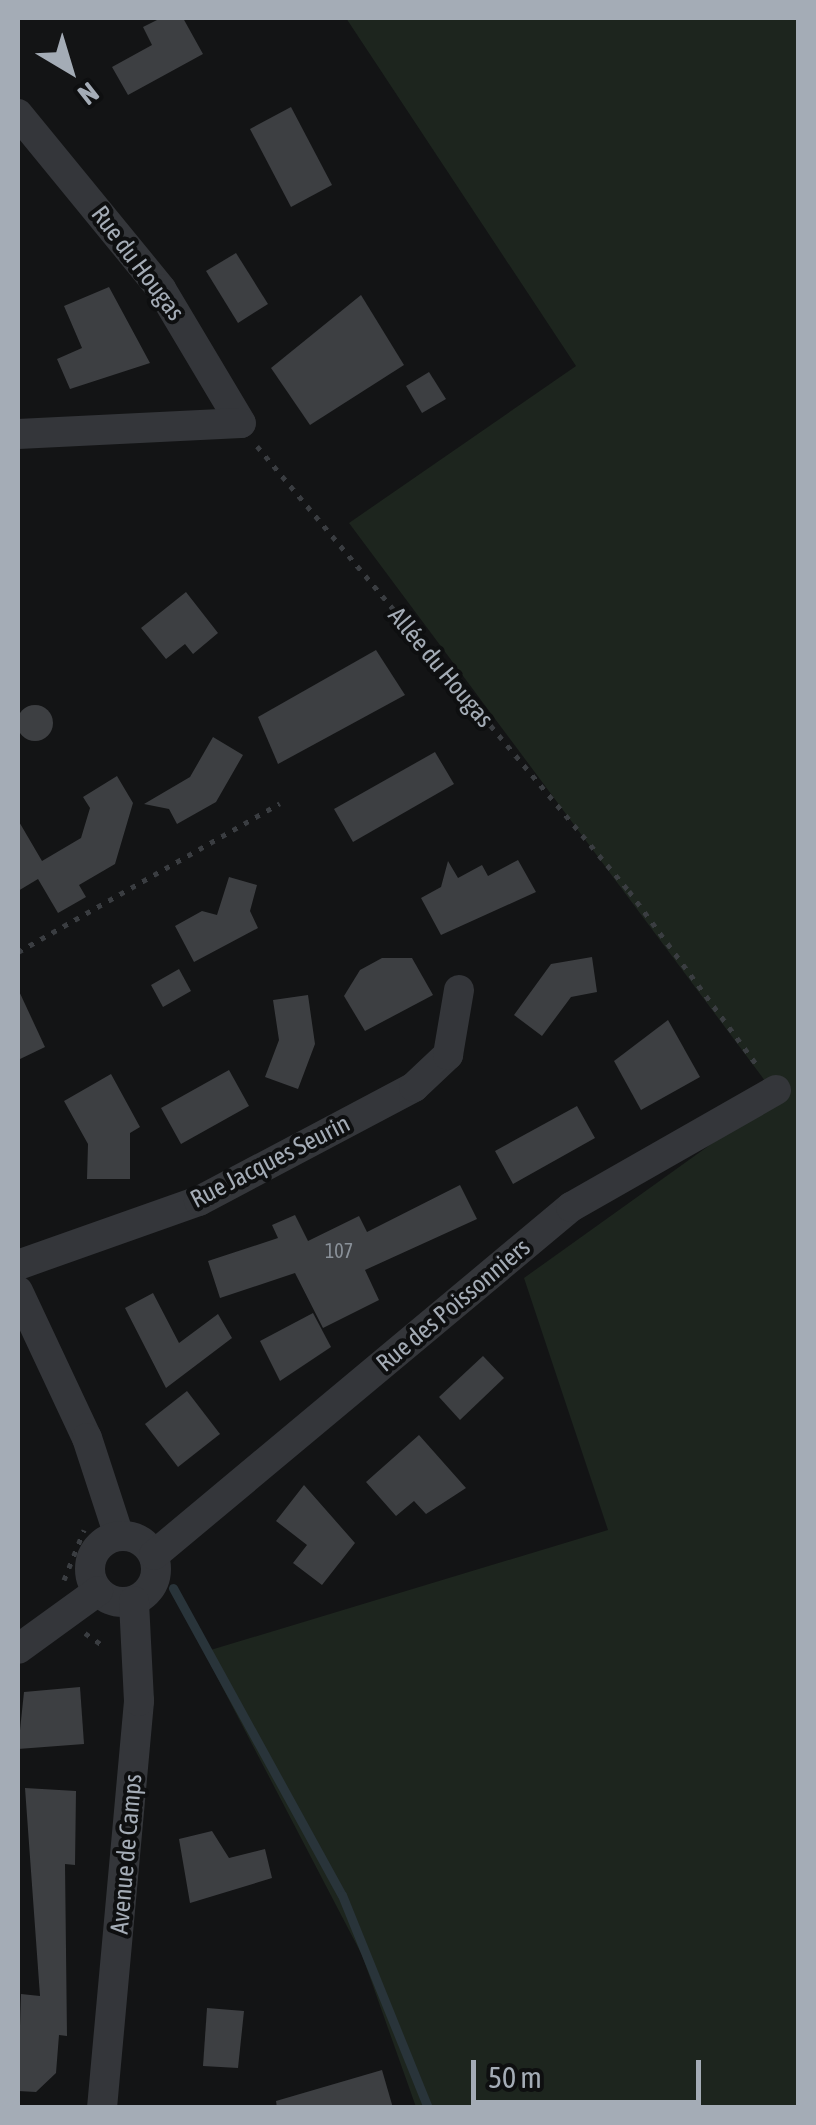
<!DOCTYPE html>
<html>
<head>
<meta charset="utf-8">
<style>
	body { margin:0 }
	#map { position:relative; width:816px; height:2125px; overflow:hidden; background:#131415; font-family:"Asap Condensed",sans-serif }
	div>[style] { position:absolute }
	.green>* { inset:0; background:#1d251e }
	.stream>* { height:9px; margin:-4.5px; padding:0 4.5px; transform-origin:4.5px; border-radius:4.5px; background:#29343a }
	.building>* { inset:0; background:#3d3f42 }
	.round { border-radius:50% }
	.path>* { height:5px; margin-top:-2.5px; transform-origin:0; background:repeating-linear-gradient(90deg,#3a3d41 0 5px,transparent 0 13px) }
	.minor>* { height:30px; margin:-15px; padding:0 15px; transform-origin:15px; border-radius:15px; background:#34363a }
	.minor>.ring { margin:-15px; padding:0; box-sizing:content-box; background:none; border:30px solid #34363a; border-radius:50% }
	span { translate:-50% -50%; white-space:nowrap; text-align:center; line-height:1.15; -webkit-text-stroke:8px #0e0f10; paint-order:stroke }
	.number-label { font-size:20px; color:#8a9199 }
	.number-label span { -webkit-text-stroke-width:0 }
	.street-label { font-size:25px; color:#a4acb6 }
	.frame { position:absolute; inset:0; border:20px solid #a4acb6; pointer-events:none }
	.north { position:absolute; left:20px; top:20px; width:100px; height:100px; -webkit-text-stroke:8px #0e0f10; paint-order:stroke; rotate:142deg; font-size:28px; font-weight:700; line-height:40px; text-align:center; color:#a4acb6 }
	.north::after { content:''; display:block; margin:auto; width:35px; height:45px; background:#a4acb6; clip-path:polygon(50% 0,100% 100%,50% 72%,0 100%) }
	.scale { position:absolute; left:471px; top:2060px; width:230px; height:45px; box-sizing:border-box; border:5px solid #a4acb6; border-top:0; padding-left:12px; font-size:30px; line-height:35px; white-space:nowrap; color:#a4acb6; -webkit-text-stroke:8px #0e0f10; paint-order:stroke }
</style>
</head>
<body>
<div id="map">
	<div class="green">
		<i style="clip-path:polygon(346px 18px,798px 18px,798px 2107px,416px 2107px,362px 1955px,204px 1652px,608px 1530px,524px 1278px,777px 1097px,349px 523px,576px 366px)"></i>
	</div>
	<div class="stream">
		<i style="left:173px;top:1588px;width:350px;rotate:61.2deg"></i>
		<i style="left:342px;top:1895px;width:230px;rotate:68deg"></i>
	</div>
	<div class="building">
		<i style="clip-path:polygon(161px 18px,183px 18px,203px 54px,128px 95px,112px 67px,152px 45px,143px 27px)"></i>
		<i style="clip-path:polygon(291px 107px,332px 185px,291px 207px,250px 129px)"></i>
		<i style="clip-path:polygon(236px 253px,268px 304px,238px 323px,206px 271px)"></i>
		<i style="clip-path:polygon(109px 287px,150px 363px,70px 389px,57px 359px,82px 348px,64px 306px)"></i>
		<i style="clip-path:polygon(361px 295px,404px 365px,310px 425px,271px 368px)"></i>
		<i style="clip-path:polygon(429px 372px,446px 399px,422px 413px,406px 386px)"></i>
		<i style="clip-path:polygon(186px 592px,218px 633px,193px 654px,185px 644px,166px 659px,141px 628px)"></i>
		<i style="clip-path:polygon(376px 650px,405px 695px,278px 764px,258px 717px)"></i>
		<i class="round" style="left:17px;top:705px;width:36px;height:36px"></i>
		<i style="clip-path:polygon(213px 737px,243px 755px,216px 802px,177px 824px,169px 809px,144px 804px,190px 777px)"></i>
		<i style="clip-path:polygon(435px 752px,454px 784px,353px 842px,334px 809px)"></i>
		<i style="clip-path:polygon(117px 776px,133px 803px,115px 864px,79px 885px,86px 897px,58px 913px,38px 879px,18px 891px,18px 820px,42px 861px,81px 838px,90px 808px,83px 797px)"></i>
		<i style="clip-path:polygon(518px 860px,536px 892px,441px 935px,421px 898px,441px 887px,448px 861px,458px 878px,482px 865px,488px 876px)"></i>
		<i style="clip-path:polygon(229px 877px,257px 885px,250px 911px,258px 928px,194px 962px,175px 926px,202px 911px,217px 915px)"></i>
		<i style="clip-path:polygon(592px 957px,597px 992px,571px 997px,542px 1036px,514px 1015px,551px 964px)"></i>
		<i style="clip-path:polygon(382px 958px,412px 958px,433px 995px,365px 1031px,344px 996px,360px 970px)"></i>
		<i style="clip-path:polygon(179px 969px,191px 991px,163px 1007px,151px 985px)"></i>
		<i style="clip-path:polygon(18px 989px,45px 1047px,18px 1060px)"></i>
		<i style="clip-path:polygon(308px 995px,315px 1044px,298px 1089px,265px 1077px,279px 1040px,273px 1000px)"></i>
		<i style="clip-path:polygon(668px 1020px,700px 1077px,641px 1110px,614px 1061px)"></i>
		<i style="clip-path:polygon(229px 1070px,249px 1106px,181px 1144px,161px 1108px)"></i>
		<i style="clip-path:polygon(111px 1074px,140px 1127px,130px 1133px,130px 1179px,87px 1179px,88px 1144px,64px 1101px)"></i>
		<i style="clip-path:polygon(577px 1106px,595px 1138px,513px 1184px,495px 1151px)"></i>
		<i style="clip-path:polygon(460px 1185px,477px 1219px,365px 1270px,379px 1300px,323px 1328px,295px 1273px,220px 1298px,208px 1261px,278px 1238px,272px 1225px,295px 1215px,308px 1241px,359px 1216px,367px 1232px)"></i>
		<i style="clip-path:polygon(153px 1293px,179px 1343px,218px 1314px,232px 1338px,166px 1388px,125px 1308px)"></i>
		<i style="clip-path:polygon(313px 1313px,331px 1347px,280px 1381px,260px 1341px)"></i>
		<i style="clip-path:polygon(483px 1356px,504px 1378px,460px 1420px,439px 1397px)"></i>
		<i style="clip-path:polygon(187px 1391px,220px 1434px,178px 1467px,145px 1424px)"></i>
		<i style="clip-path:polygon(419px 1435px,466px 1488px,426px 1514px,414px 1501px,396px 1516px,366px 1482px)"></i>
		<i style="clip-path:polygon(304px 1485px,355px 1543px,322px 1585px,293px 1563px,307px 1545px,276px 1521px)"></i>
		<i style="clip-path:polygon(80px 1687px,84px 1744px,18px 1749px,24px 1692px)"></i>
		<i style="clip-path:polygon(25px 1788px,76px 1791px,75px 1865px,65px 1864px,67px 2036px,59px 2035px,56px 2073px,36px 2092px,18px 2091px,21px 1994px,40px 1996px)"></i>
		<i style="clip-path:polygon(212px 1831px,229px 1858px,265px 1849px,272px 1878px,190px 1903px,179px 1839px)"></i>
		<i style="clip-path:polygon(207px 2008px,244px 2011px,238px 2068px,203px 2066px)"></i>
		<i style="clip-path:polygon(382px 2070px,393px 2108px,277px 2108px,276px 2101px)"></i>
	</div>
	<div class="path">
		<i style="left:257px;top:446px;width:580px;rotate:50.11deg"></i>
		<i style="left:629px;top:891px;width:220px;rotate:53.7deg"></i>
		<i style="left:18px;top:952px;width:301px;rotate:-29.6deg"></i>
		<i style="left:64px;top:1580px;width:54px;rotate:-68.2deg"></i>
		<i style="left:85px;top:1633px;width:24px;rotate:35deg"></i>
	</div>
	<div class="minor">
		<i style="left:18px;top:114px;width:226px;rotate:50.7deg"></i>
		<i style="left:161px;top:289px;width:156px;rotate:59.2deg"></i>
		<i style="left:18px;top:434px;width:223px;rotate:-2.8deg"></i>
		<i style="left:18px;top:1265px;width:192px;rotate:-19.5deg"></i>
		<i style="left:199px;top:1201px;width:243px;rotate:-27.9deg"></i>
		<i style="left:414px;top:1087px;width:47px;rotate:-43.3deg"></i>
		<i style="left:448px;top:1055px;width:66px;rotate:-80.4deg"></i>
		<i style="left:18px;top:1291px;width:162px;rotate:64.9deg"></i>
		<i style="left:87px;top:1438px;width:103px;rotate:71.9deg"></i>
		<i class="ring" style="left:90px;top:1536px;width:36px;height:36px"></i>
		<i style="left:154px;top:1555px;width:543px;rotate:-39.85deg"></i>
		<i style="left:571px;top:1207px;width:236px;rotate:-29.7deg"></i>
		<i style="left:18px;top:1649px;width:99px;rotate:-35.9deg"></i>
		<i style="left:102px;top:2108px;width:409px;rotate:-84.8deg"></i>
		<i style="left:139px;top:1701px;width:100px;rotate:-92.9deg"></i>
	</div>
	<div class="number-label">
		<span style="left:339px;top:1250px">107</span>
	</div>
	<div class="street-label">
		<span style="left:138px;top:263px;rotate:53deg">Rue du Hougas</span>
		<span style="left:441px;top:667px;rotate:50deg">Allée du Hougas</span>
		<span style="left:270px;top:1161px;rotate:-27deg">Rue Jacques Seurin</span>
		<span style="left:453px;top:1305px;rotate:-40deg">Rue des Poissonniers</span>
		<span style="left:126px;top:1854px;rotate:-85deg">Avenue de Camps</span>
	</div>
	<div class="frame"></div>
	<div class="north">N</div>
	<div class="scale">50 m</div>
</div>
</body>
</html>
